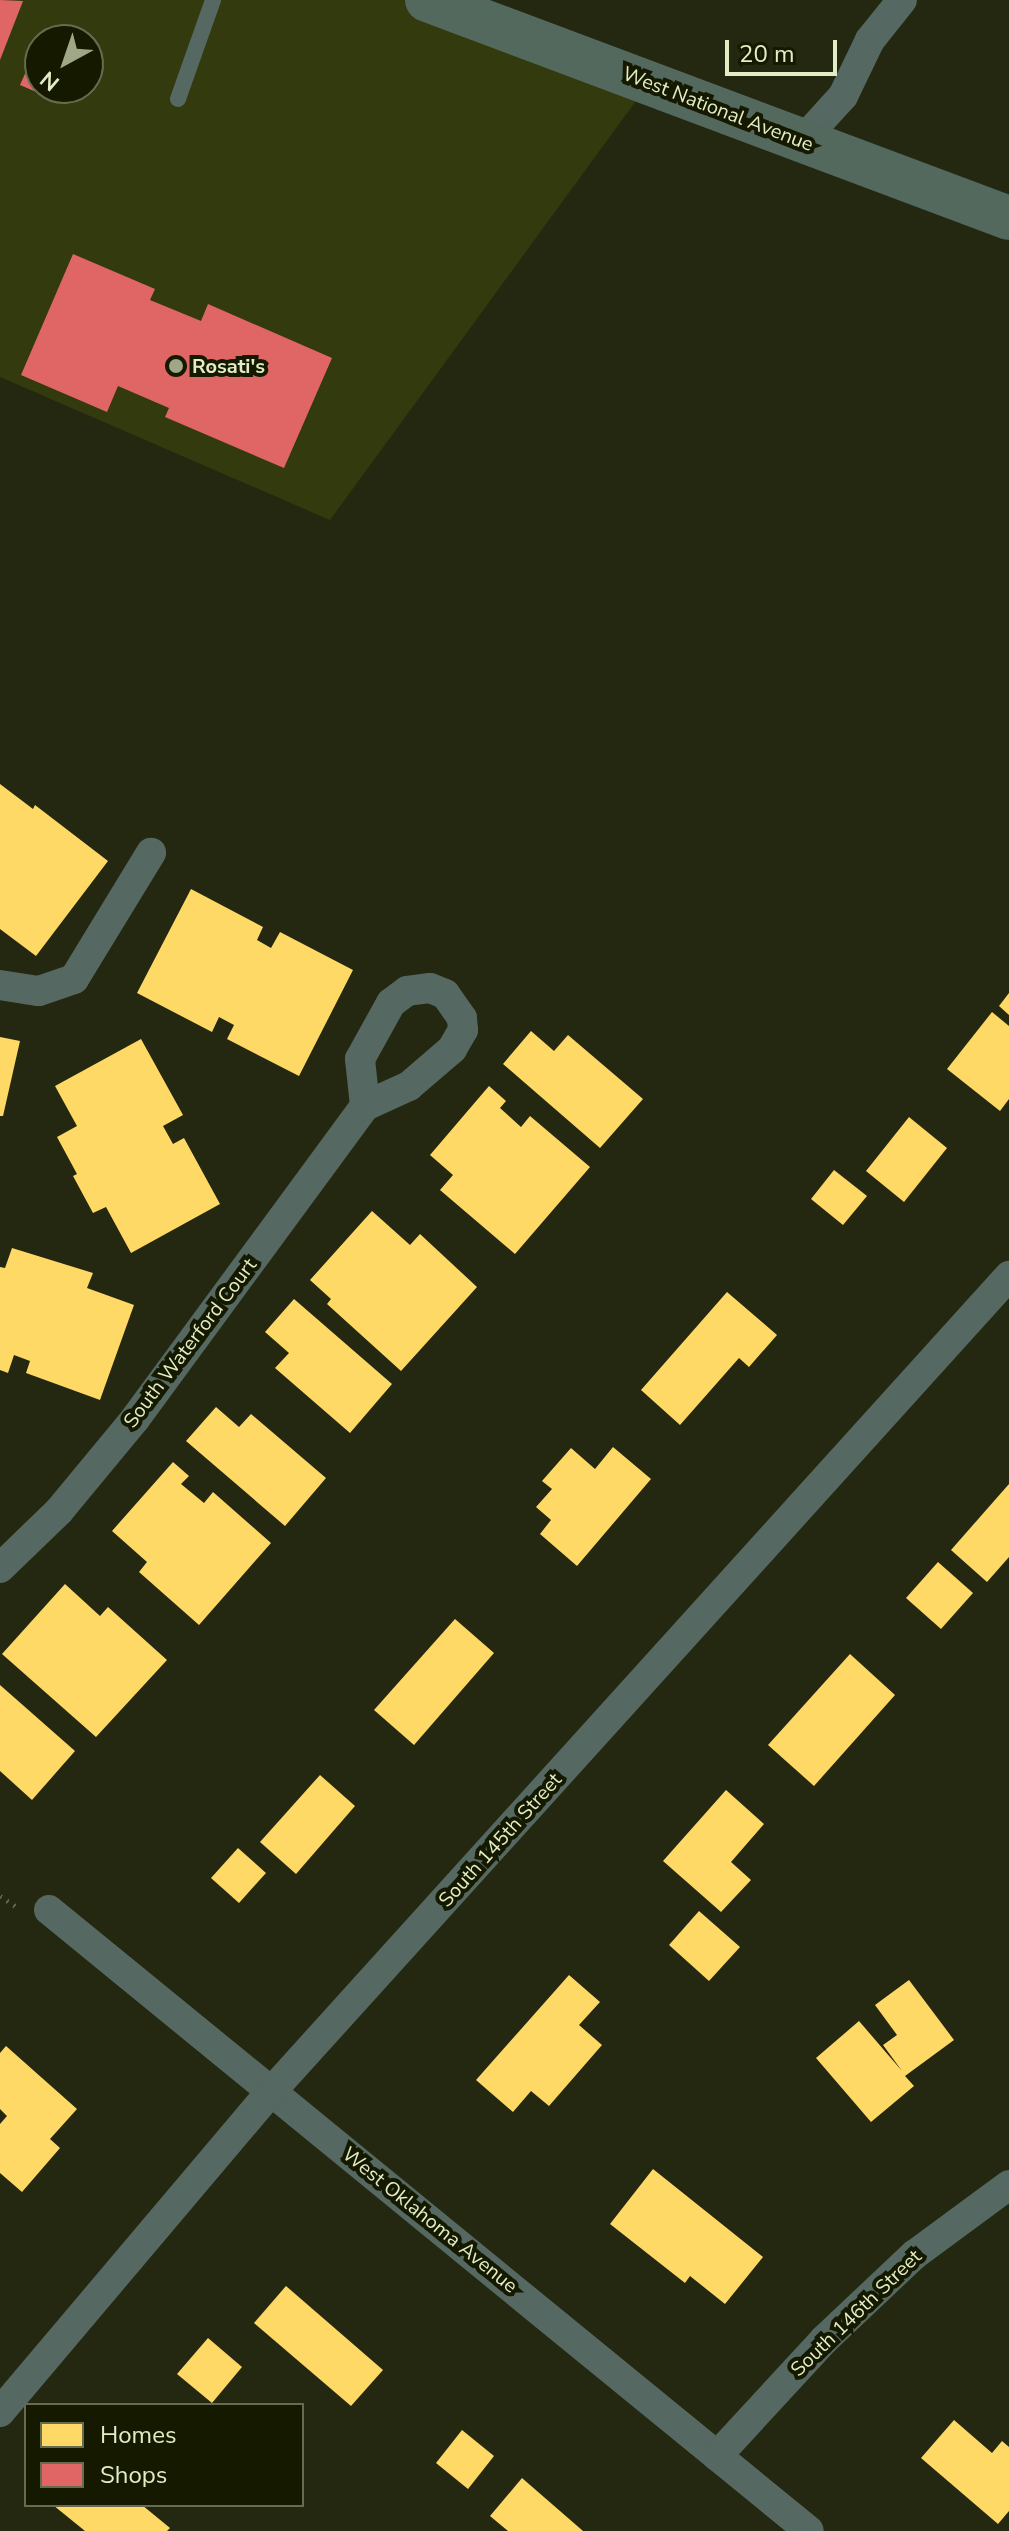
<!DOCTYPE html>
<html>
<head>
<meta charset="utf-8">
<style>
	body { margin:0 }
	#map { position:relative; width:1009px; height:2531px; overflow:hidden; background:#252811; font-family:"Nunito Sans",sans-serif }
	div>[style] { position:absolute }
	.built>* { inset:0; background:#323a0e }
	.homes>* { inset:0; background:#ffd966 }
	.shops>* { inset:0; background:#e06666 }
	.path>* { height:5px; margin-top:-2.5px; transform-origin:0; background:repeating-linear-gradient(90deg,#586457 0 2px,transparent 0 8px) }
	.lane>* { height:16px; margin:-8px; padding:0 8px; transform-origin:8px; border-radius:8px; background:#556861 }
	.street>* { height:30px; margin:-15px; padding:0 15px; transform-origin:15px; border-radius:15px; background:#556861 }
	.secondary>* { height:44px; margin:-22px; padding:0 22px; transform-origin:22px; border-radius:22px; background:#54695e }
	.dots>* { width:22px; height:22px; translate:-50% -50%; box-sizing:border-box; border:4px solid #141900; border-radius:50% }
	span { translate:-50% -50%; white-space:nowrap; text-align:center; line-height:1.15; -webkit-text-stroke:8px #141900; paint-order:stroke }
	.street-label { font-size:20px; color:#e2ecc5 }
	.poi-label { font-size:20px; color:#e2ecc5; font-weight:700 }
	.left { translate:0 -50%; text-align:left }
	.legend { position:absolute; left:24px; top:2403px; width:280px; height:104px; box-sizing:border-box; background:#141900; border:2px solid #666d4f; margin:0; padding:10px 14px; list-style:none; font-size:24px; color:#e2ecc5 }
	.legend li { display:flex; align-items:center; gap:16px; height:40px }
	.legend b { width:40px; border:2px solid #666d4f }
	.north { position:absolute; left:24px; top:24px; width:80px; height:80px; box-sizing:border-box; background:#141900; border:2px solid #666d4f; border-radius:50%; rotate:220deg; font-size:22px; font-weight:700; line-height:32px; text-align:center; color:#e2ecc5 }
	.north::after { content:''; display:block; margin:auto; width:28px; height:36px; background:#a0a786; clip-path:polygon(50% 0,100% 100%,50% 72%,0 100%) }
	.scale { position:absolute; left:725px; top:40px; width:112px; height:36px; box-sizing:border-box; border:4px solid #e2ecc5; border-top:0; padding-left:10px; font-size:24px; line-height:28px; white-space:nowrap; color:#e2ecc5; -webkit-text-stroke:6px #141900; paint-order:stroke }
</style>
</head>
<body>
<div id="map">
	<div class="built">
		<i style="clip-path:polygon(evenodd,0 0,427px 0,649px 83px,330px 520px,0 377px,0 0,40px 40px,88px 40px,88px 88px,40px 88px,40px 40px)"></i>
	</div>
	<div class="homes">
		<i style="clip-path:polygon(0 784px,33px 809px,35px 805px,108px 861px,36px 956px,0 929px)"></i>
		<i style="clip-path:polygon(191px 889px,263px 927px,257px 940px,271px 948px,280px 932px,353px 970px,299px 1076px,227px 1039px,234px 1025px,219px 1017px,212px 1032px,137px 993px)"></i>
		<i style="clip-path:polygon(1009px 993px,1009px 1015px,999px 1006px)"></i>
		<i style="clip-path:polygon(992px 1012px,1009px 1026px,1009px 1099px,1000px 1111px,947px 1069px)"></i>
		<i style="clip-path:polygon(531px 1031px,554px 1051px,568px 1035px,643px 1099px,600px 1148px,503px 1064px)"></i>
		<i style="clip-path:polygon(0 1037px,20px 1041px,3px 1116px,0 1116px)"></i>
		<i style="clip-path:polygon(141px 1039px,183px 1115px,163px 1126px,173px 1144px,184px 1138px,220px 1204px,131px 1253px,106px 1207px,93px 1213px,73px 1176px,77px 1174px,57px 1137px,77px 1126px,55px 1086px)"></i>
		<i style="clip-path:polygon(489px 1086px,506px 1101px,500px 1108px,521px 1127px,530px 1116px,590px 1167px,515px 1254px,440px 1190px,453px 1175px,430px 1155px)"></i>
		<i style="clip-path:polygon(909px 1117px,947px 1148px,904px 1202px,866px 1171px)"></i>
		<i style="clip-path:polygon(834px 1170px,867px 1196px,843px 1225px,811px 1199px)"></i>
		<i style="clip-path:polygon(372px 1211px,410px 1245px,420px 1234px,477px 1287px,401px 1371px,327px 1304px,331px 1299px,310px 1280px)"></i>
		<i style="clip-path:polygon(12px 1248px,93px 1273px,87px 1288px,134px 1305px,100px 1400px,26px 1373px,30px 1361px,14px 1355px,8px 1373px,0 1370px,0 1267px,5px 1268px)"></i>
		<i style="clip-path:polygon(727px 1292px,777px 1335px,749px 1367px,739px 1358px,680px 1425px,641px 1390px)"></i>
		<i style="clip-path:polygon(294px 1299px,392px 1384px,350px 1433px,275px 1368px,289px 1353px,265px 1332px)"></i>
		<i style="clip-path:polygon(216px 1407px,239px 1427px,251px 1414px,326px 1478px,285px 1526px,186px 1441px)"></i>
		<i style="clip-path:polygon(613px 1447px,651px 1479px,577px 1566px,540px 1534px,551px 1520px,536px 1507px,552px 1489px,542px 1481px,571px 1448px,595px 1469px)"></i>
		<i style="clip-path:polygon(173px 1462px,189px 1476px,181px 1484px,204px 1503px,213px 1492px,271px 1543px,199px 1625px,139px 1572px,147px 1562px,112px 1531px)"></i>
		<i style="clip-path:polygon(1009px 1484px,1009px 1557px,987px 1582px,951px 1550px)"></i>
		<i style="clip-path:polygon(938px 1562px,973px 1593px,941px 1629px,906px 1598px)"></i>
		<i style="clip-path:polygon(65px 1584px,100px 1616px,108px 1607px,167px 1660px,96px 1737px,2px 1654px)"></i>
		<i style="clip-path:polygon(455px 1619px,494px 1653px,414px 1745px,374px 1710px)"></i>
		<i style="clip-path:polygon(850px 1654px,895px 1695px,814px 1786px,768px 1745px)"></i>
		<i style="clip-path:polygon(0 1685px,75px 1751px,32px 1800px,0 1771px)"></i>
		<i style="clip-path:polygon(320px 1775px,355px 1806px,296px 1874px,260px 1842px)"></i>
		<i style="clip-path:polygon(726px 1790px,764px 1824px,731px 1862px,751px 1880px,721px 1912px,663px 1861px)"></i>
		<i style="clip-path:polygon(238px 1848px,266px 1873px,239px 1903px,211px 1878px)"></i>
		<i style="clip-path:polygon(699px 1911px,740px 1947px,709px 1981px,669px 1945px)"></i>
		<i style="clip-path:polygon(569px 1975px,600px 2002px,579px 2025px,602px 2045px,549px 2106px,531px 2091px,513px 2112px,476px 2080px)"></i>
		<i style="clip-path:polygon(909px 1980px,954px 2040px,905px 2076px,914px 2086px,871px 2122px,816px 2058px,859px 2021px,902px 2071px,883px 2045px,897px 2035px,875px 2005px)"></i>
		<i style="clip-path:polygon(6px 2046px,77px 2109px,50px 2139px,60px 2148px,22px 2192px,0 2173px,0 2124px,7px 2116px,0 2109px,0 2053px)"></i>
		<i style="clip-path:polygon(653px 2169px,763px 2257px,725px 2304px,690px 2276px,685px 2283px,610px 2224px)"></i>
		<i style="clip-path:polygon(286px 2286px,383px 2370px,351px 2406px,254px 2323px)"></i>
		<i style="clip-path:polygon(208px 2338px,242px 2367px,212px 2403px,177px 2374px)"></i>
		<i style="clip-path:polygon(954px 2420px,992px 2453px,1002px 2441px,1009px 2447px,1009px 2511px,998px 2524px,921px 2458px)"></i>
		<i style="clip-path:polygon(462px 2430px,494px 2456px,468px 2489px,436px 2463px)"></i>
		<i style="clip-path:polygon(522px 2478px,583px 2531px,508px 2531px,490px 2516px)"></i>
		<i style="clip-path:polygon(53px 2505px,142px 2505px,170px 2528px,167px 2531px,85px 2531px)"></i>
	</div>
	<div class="shops">
		<i style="clip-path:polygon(0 0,23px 1px,0 60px)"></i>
		<i style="clip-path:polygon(36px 49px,40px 50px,40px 88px,60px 88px,55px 100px,20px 85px)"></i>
		<i style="clip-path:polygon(73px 254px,155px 289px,150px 300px,201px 321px,208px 304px,332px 358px,284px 468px,165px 417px,169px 408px,118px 386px,107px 412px,21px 375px)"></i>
	</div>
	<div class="path">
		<i style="left:0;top:1896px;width:20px;rotate:33deg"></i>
	</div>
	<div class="lane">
		<i style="left:178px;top:99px;width:105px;rotate:-70.5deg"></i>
	</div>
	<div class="street">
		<i style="left:802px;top:141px;width:61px;rotate:-47.7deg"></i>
		<i style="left:843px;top:96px;width:62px;rotate:-64.3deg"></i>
		<i style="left:870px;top:40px;width:51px;rotate:-51.3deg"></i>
		<i style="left:0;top:985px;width:39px;rotate:9deg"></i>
		<i style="left:39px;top:991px;width:37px;rotate:-19deg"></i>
		<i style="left:74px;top:979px;width:148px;rotate:-58.6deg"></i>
		<i style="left:0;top:1568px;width:82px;rotate:-44deg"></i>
		<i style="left:59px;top:1511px;width:119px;rotate:-50.4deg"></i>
		<i style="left:135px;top:1419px;width:388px;rotate:-53.7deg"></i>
		<i style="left:365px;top:1106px;width:48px;rotate:-24.4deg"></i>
		<i style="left:409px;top:1086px;width:57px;rotate:-40.7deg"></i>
		<i style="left:452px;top:1049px;width:22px;rotate:-60deg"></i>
		<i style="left:463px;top:1030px;width:12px;rotate:-95deg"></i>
		<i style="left:462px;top:1018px;width:29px;rotate:-125deg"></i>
		<i style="left:445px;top:994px;width:16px;rotate:-158deg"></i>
		<i style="left:430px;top:988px;width:23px;rotate:173deg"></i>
		<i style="left:407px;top:991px;width:20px;rotate:143deg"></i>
		<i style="left:391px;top:1003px;width:64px;rotate:119deg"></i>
		<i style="left:360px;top:1059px;width:47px;rotate:83.9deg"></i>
		<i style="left:49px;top:1910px;width:981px;rotate:39.25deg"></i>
		<i style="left:0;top:2412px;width:418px;rotate:-49.8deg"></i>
		<i style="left:270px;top:2093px;width:1102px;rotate:-47.87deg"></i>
		<i style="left:717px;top:2456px;width:158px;rotate:-47.3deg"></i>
		<i style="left:824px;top:2340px;width:124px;rotate:-43.4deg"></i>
		<i style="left:914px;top:2255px;width:118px;rotate:-36.4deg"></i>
	</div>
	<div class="secondary">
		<i style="left:427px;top:0;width:621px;rotate:20.53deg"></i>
	</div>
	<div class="dots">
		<i style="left:176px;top:366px;background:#a0a786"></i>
	</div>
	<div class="street-label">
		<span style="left:718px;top:109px;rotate:21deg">West National Avenue</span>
		<span style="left:190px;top:1343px;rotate:-53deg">South Waterford Court</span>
		<span style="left:500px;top:1840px;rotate:-48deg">South 145th Street</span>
		<span style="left:430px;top:2220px;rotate:39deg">West Oklahoma Avenue</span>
		<span style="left:856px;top:2313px;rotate:-44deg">South 146th Street</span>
	</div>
	<div class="poi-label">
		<span class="left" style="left:192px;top:366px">Rosati's</span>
	</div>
	<ul class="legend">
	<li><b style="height:22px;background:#ffd966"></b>Homes</li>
	<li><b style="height:22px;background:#e06666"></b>Shops</li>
	</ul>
	<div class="north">N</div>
	<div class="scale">20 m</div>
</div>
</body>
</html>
